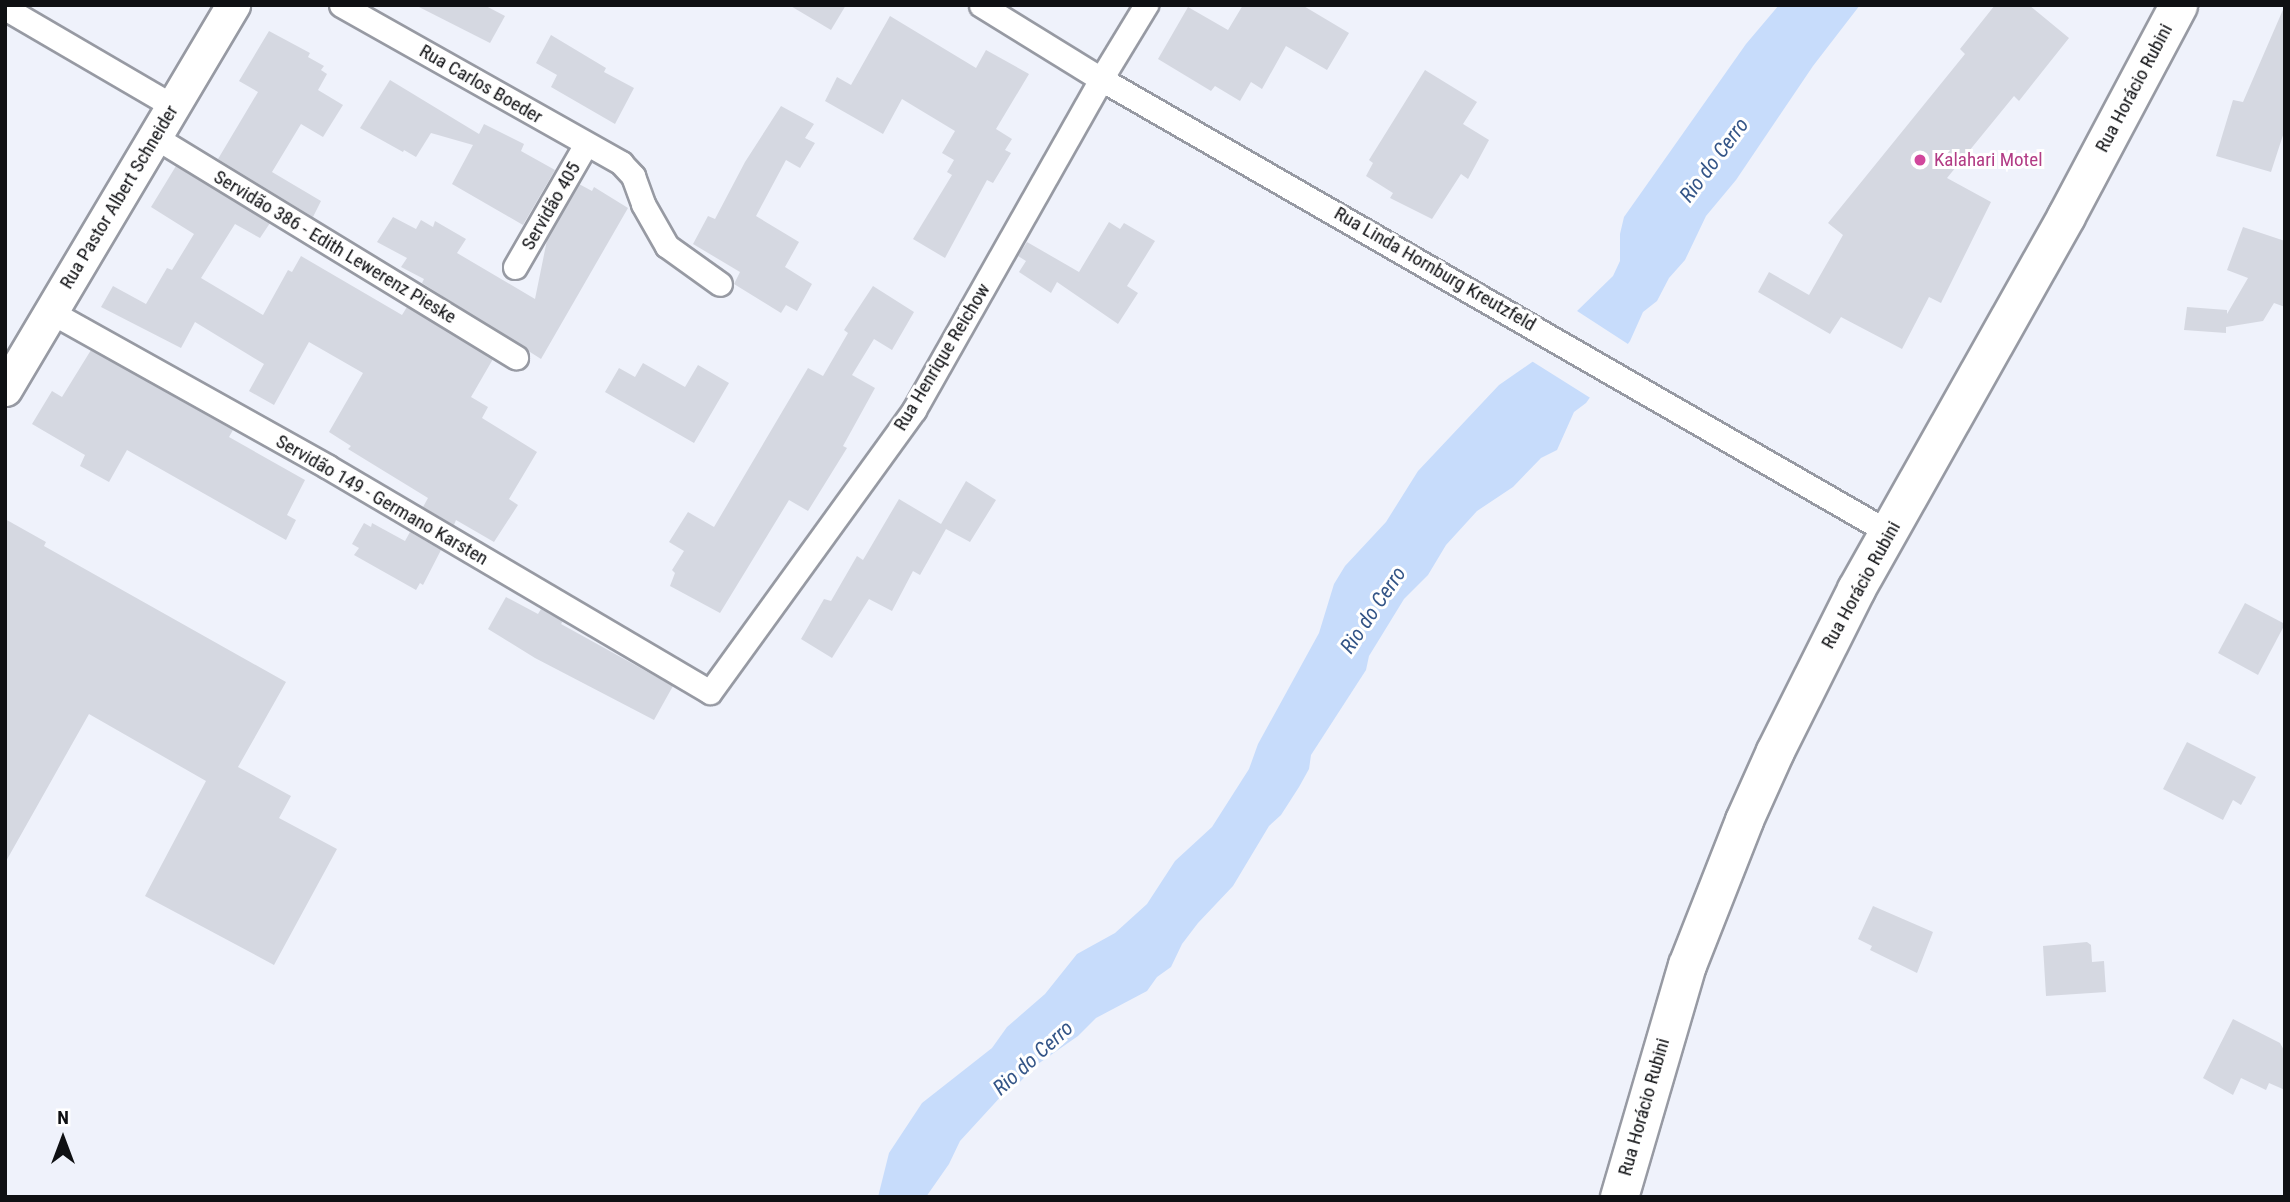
<!DOCTYPE html>
<html>
<head>
<meta charset="utf-8">
<style>
	body { margin:0 }
	#map { position:relative; width:2290px; height:1202px; overflow:hidden; background:#eff2fb; font-family:"Roboto Condensed",sans-serif }
	div>[style] { position:absolute }
	.water>* { inset:0; background:#c7dcfb }
	.pier>* { inset:0; background:#eff2fb }
	.building>* { inset:0; background:#d5d8e1 }
	.roads { filter:drop-shadow(2px 0 #979aa3) drop-shadow(-2px 0 #979aa3) drop-shadow(0 2px #979aa3) drop-shadow(0 -2px #979aa3) }
	.street>* { height:23px; margin:-11.5px; padding:0 11.5px; transform-origin:11.5px; border-radius:11.5px; background:#fff }
	.secondary>* { height:33px; margin:-16.5px; padding:0 16.5px; transform-origin:16.5px; border-radius:16.5px; background:#fff }
	.primary>* { height:37px; margin:-18.5px; padding:0 18.5px; transform-origin:18.5px; border-radius:18.5px; background:#fff }
	.dots>* { width:19px; height:19px; translate:-50% -50%; box-sizing:border-box; border:4px solid #fff; border-radius:50% }
	span { translate:-50% -50%; white-space:nowrap; text-align:center; line-height:1.15; -webkit-text-stroke:6px #fff; paint-order:stroke }
	.street-label { font-size:19px; color:#0f1013 }
	.hotel-label { font-size:19px; color:#b23c85 }
	.left { translate:0 -50%; text-align:left }
	.water-label { font-size:21px; color:#345587; font-style:italic }
	.frame { position:absolute; inset:0; border:7px solid #0f1013; pointer-events:none }
	.north { position:absolute; left:28px; top:1104px; width:70px; height:70px; -webkit-text-stroke:5px #fff; paint-order:stroke; rotate:0deg; font-size:19px; font-weight:700; line-height:28px; text-align:center; color:#0f1013 }
	.north::after { content:''; display:block; margin:auto; width:24px; height:32px; background:#0f1013; clip-path:polygon(50% 0,100% 100%,50% 72%,0 100%) }
</style>
</head>
<body>
<div id="map">
	<div class="water">
		<i style="clip-path:polygon(1779px 5px,1860px 5px,1813px 66px,1736px 180px,1706px 216px,1685px 260px,1669px 278px,1657px 301px,1643px 312px,1630px 341px,1586px 403px,1574px 412px,1557px 450px,1541px 458px,1513px 487px,1477px 511px,1446px 545px,1428px 575px,1404px 599px,1369px 656px,1366px 670px,1311px 755px,1309px 769px,1299px 787px,1281px 815px,1269px 826px,1233px 886px,1198px 923px,1182px 944px,1171px 967px,1157px 977px,1147px 991px,1096px 1018px,1078px 1036px,1035px 1066px,1018px 1084px,1004px 1093px,960px 1141px,949px 1164px,926px 1197px,878px 1197px,889px 1153px,922px 1103px,992px 1048px,1007px 1027px,1045px 994px,1077px 954px,1115px 933px,1147px 904px,1175px 861px,1212px 827px,1249px 769px,1258px 744px,1319px 633px,1334px 584px,1345px 566px,1386px 522px,1418px 471px,1499px 385px,1535px 360px,1556px 342px,1575px 313px,1613px 276px,1620px 261px,1620px 234px,1624px 217px,1746px 44px)"></i>
	</div>
	<div class="pier">
		<i style="clip-path:polygon(1574px 309px,1631px 346px,1592px 399px,1530px 360px,1562px 329px)"></i>
	</div>
	<div class="building">
		<i style="clip-path:polygon(415px 5px,484px 5px,505px 16px,490px 43px)"></i>
		<i style="clip-path:polygon(789px 5px,846px 5px,831px 30px)"></i>
		<i style="clip-path:polygon(1243px 5px,1302px 5px,1349px 33px,1327px 70px,1286px 46px,1262px 89px,1251px 82px,1240px 101px,1215px 86px,1211px 91px,1158px 59px,1188px 7px,1228px 30px)"></i>
		<i style="clip-path:polygon(1995px 5px,2029px 5px,2069px 38px,2019px 101px,2014px 96px,1947px 178px,1991px 202px,1941px 303px,1929px 297px,1902px 349px,1841px 317px,1830px 334px,1758px 292px,1769px 272px,1809px 295px,1843px 235px,1828px 223px,1965px 54px,1960px 49px)"></i>
		<i style="clip-path:polygon(2285px 5px,2285px 129px,2271px 172px,2216px 156px,2233px 100px,2243px 102px)"></i>
		<i style="clip-path:polygon(890px 16px,976px 68px,986px 50px,1029px 74px,996px 129px,1012px 139px,1005px 150px,1011px 153px,993px 183px,987px 180px,945px 258px,913px 239px,952px 175px,947px 172px,954px 160px,942px 153px,955px 131px,902px 99px,883px 134px,825px 101px,837px 77px,851px 85px)"></i>
		<i style="clip-path:polygon(269px 31px,310px 53px,308px 57px,324px 66px,321px 70px,327px 74px,318px 90px,343px 105px,323px 137px,301px 124px,272px 172px,321px 201px,313px 217px,218px 159px,258px 92px,239px 81px)"></i>
		<i style="clip-path:polygon(551px 35px,606px 68px,604px 72px,634px 88px,615px 124px,551px 87px,557px 75px,536px 63px)"></i>
		<i style="clip-path:polygon(1425px 70px,1477px 102px,1463px 124px,1489px 140px,1468px 179px,1461px 174px,1432px 219px,1390px 198px,1393px 193px,1366px 176px,1373px 163px,1369px 160px)"></i>
		<i style="clip-path:polygon(390px 80px,479px 134px,484px 124px,524px 144px,521px 151px,555px 170px,523px 225px,452px 184px,473px 145px,431px 133px,416px 157px,404px 150px,403px 152px,360px 128px)"></i>
		<i style="clip-path:polygon(781px 106px,814px 124px,805px 138px,815px 143px,800px 168px,786px 160px,756px 216px,799px 242px,785px 267px,812px 284px,797px 311px,786px 305px,781px 313px,734px 284px,740px 272px,693px 244px,708px 216px,715px 219px,745px 162px)"></i>
		<i style="clip-path:polygon(176px 166px,270px 223px,260px 238px,235px 224px,201px 278px,263px 315px,288px 270px,292px 272px,301px 256px,402px 315px,407px 307px,493px 359px,471px 397px,488px 407px,482px 418px,537px 452px,509px 499px,518px 505px,494px 542px,456px 520px,454px 525px,423px 507px,428px 498px,348px 449px,351px 446px,329px 432px,363px 373px,309px 342px,274px 405px,249px 391px,264px 364px,195px 322px,181px 348px,101px 307px,113px 286px,146px 304px,167px 268px,172px 270px,194px 234px,151px 207px)"></i>
		<i style="clip-path:polygon(579px 184px,592px 191px,594px 187px,628px 208px,541px 359px,422px 283px,424px 279px,401px 267px,407px 258px,377px 242px,393px 217px,416px 229px,421px 220px,433px 227px,435px 221px,466px 239px,457px 253px,535px 299px,547px 240px)"></i>
		<i style="clip-path:polygon(1109px 222px,1120px 229px,1124px 223px,1155px 241px,1127px 286px,1138px 293px,1118px 324px,1057px 282px,1051px 293px,1019px 272px,1026px 261px,1018px 256px,1027px 242px,1079px 272px)"></i>
		<i style="clip-path:polygon(2243px 227px,2285px 241px,2285px 307px,2274px 303px,2263px 321px,2226px 327px,2226px 333px,2184px 330px,2187px 307px,2227px 310px,2227px 314px,2248px 278px,2227px 270px)"></i>
		<i style="clip-path:polygon(873px 286px,914px 312px,892px 350px,874px 339px,852px 375px,875px 388px,843px 446px,847px 448px,808px 511px,789px 500px,720px 613px,670px 586px,675px 573px,672px 570px,684px 551px,669px 542px,688px 512px,714px 527px,808px 368px,823px 376px,848px 333px,844px 330px)"></i>
		<i style="clip-path:polygon(91px 350px,233px 430px,229px 437px,305px 480px,287px 515px,296px 520px,286px 540px,127px 450px,109px 482px,80px 466px,85px 455px,32px 424px,52px 391px,62px 397px)"></i>
		<i style="clip-path:polygon(643px 363px,685px 387px,698px 365px,729px 383px,694px 443px,605px 392px,619px 368px,635px 377px)"></i>
		<i style="clip-path:polygon(966px 481px,996px 500px,970px 542px,946px 529px,920px 575px,913px 571px,892px 611px,869px 599px,832px 658px,801px 639px,824px 599px,831px 601px,857px 556px,863px 560px,899px 499px,941px 524px)"></i>
		<i style="clip-path:polygon(5px 519px,46px 542px,44px 546px,286px 682px,238px 767px,291px 796px,279px 818px,337px 849px,274px 965px,145px 896px,206px 781px,89px 714px,5px 863px)"></i>
		<i style="clip-path:polygon(364px 523px,371px 527px,372px 523px,405px 541px,410px 532px,441px 550px,423px 585px,420px 583px,416px 590px,354px 555px,359px 548px,352px 544px)"></i>
		<i style="clip-path:polygon(506px 597px,538px 614px,541px 609px,563px 621px,561px 624px,673px 686px,654px 720px,535px 658px,488px 629px)"></i>
		<i style="clip-path:polygon(2245px 603px,2285px 624px,2258px 675px,2218px 653px)"></i>
		<i style="clip-path:polygon(2187px 742px,2256px 777px,2241px 805px,2233px 800px,2223px 820px,2163px 789px)"></i>
		<i style="clip-path:polygon(1873px 906px,1933px 932px,1917px 973px,1870px 950px,1872px 946px,1858px 939px)"></i>
		<i style="clip-path:polygon(2087px 942px,2091px 945px,2092px 962px,2104px 961px,2106px 992px,2046px 996px,2043px 946px)"></i>
		<i style="clip-path:polygon(2233px 1019px,2280px 1043px,2285px 1052px,2285px 1090px,2269px 1083px,2266px 1090px,2241px 1078px,2233px 1095px,2203px 1078px)"></i>
	</div>
	<div class="roads">
		<div class="street">
			<i style="left:341px;top:5px;width:322px;rotate:29.4deg"></i>
			<i style="left:621px;top:163px;width:18px;rotate:47deg"></i>
			<i style="left:633px;top:176px;width:30px;rotate:70deg"></i>
			<i style="left:643px;top:204px;width:48px;rotate:60.3deg"></i>
			<i style="left:667px;top:246px;width:65px;rotate:35.6deg"></i>
			<i style="left:981px;top:5px;width:141px;rotate:31.7deg"></i>
			<i style="left:1101px;top:79px;width:910px;rotate:29.92deg"></i>
			<i style="left:5px;top:8px;width:194px;rotate:30.3deg"></i>
			<i style="left:155px;top:137px;width:423px;rotate:31.4deg"></i>
			<i style="left:515px;top:267px;width:142px;rotate:-60deg"></i>
			<i style="left:51px;top:312px;width:317px;rotate:29.2deg"></i>
			<i style="left:328px;top:467px;width:443px;rotate:30.5deg"></i>
			<i style="left:710px;top:692px;width:348px;rotate:-54.1deg"></i>
			<i style="left:914px;top:410px;width:380px;rotate:-60.5deg"></i>
			<i style="left:1101px;top:79px;width:87px;rotate:-58.7deg"></i>
		</div>
		<div class="secondary">
			<i style="left:5px;top:389px;width:447px;rotate:-59.3deg"></i>
		</div>
		<div class="primary">
			<i style="left:1619px;top:1197px;width:242px;rotate:-73.7deg"></i>
			<i style="left:1687px;top:965px;width:156px;rotate:-68.5deg"></i>
			<i style="left:1744px;top:820px;width:76px;rotate:-65.8deg"></i>
			<i style="left:1775px;top:751px;width:181px;rotate:-63.4deg"></i>
			<i style="left:1856px;top:589px;width:428px;rotate:-60.6deg"></i>
			<i style="left:2066px;top:216px;width:239px;rotate:-62deg"></i>
		</div>
	</div>
	<div class="dots">
		<i style="left:1920px;top:160px;background:#d1479c"></i>
	</div>
	<div class="street-label">
		<span style="left:481px;top:84px;rotate:30deg">Rua Carlos Boeder</span>
		<span style="left:2134px;top:88px;rotate:-62deg">Rua Horácio Rubini</span>
		<span style="left:119px;top:197px;rotate:-59deg">Rua Pastor Albert Schneider</span>
		<span style="left:551px;top:206px;rotate:-60deg">Servidão 405</span>
		<span style="left:335px;top:247px;rotate:31deg">Servidão 386 - Edith Lewerenz Pieske</span>
		<span style="left:1435px;top:269px;rotate:30deg">Rua Linda Hornburg Kreutzfeld</span>
		<span style="left:942px;top:357px;rotate:-59deg">Rua Henrique Reichow</span>
		<span style="left:382px;top:500px;rotate:30deg">Servidão 149 - Germano Karsten</span>
		<span style="left:1861px;top:585px;rotate:-61deg">Rua Horácio Rubini</span>
		<span style="left:1644px;top:1107px;rotate:-74deg">Rua Horácio Rubini</span>
	</div>
	<div class="hotel-label">
		<span class="left" style="left:1934px;top:160px">Kalahari Motel</span>
	</div>
	<div class="water-label">
		<span style="left:1714px;top:160px;rotate:-53deg">Rio do Cerro</span>
		<span style="left:1373px;top:610px;rotate:-56deg">Rio do Cerro</span>
		<span style="left:1033px;top:1058px;rotate:-42deg">Rio do Cerro</span>
	</div>
	<div class="frame"></div>
	<div class="north">N</div>
</div>
</body>
</html>
